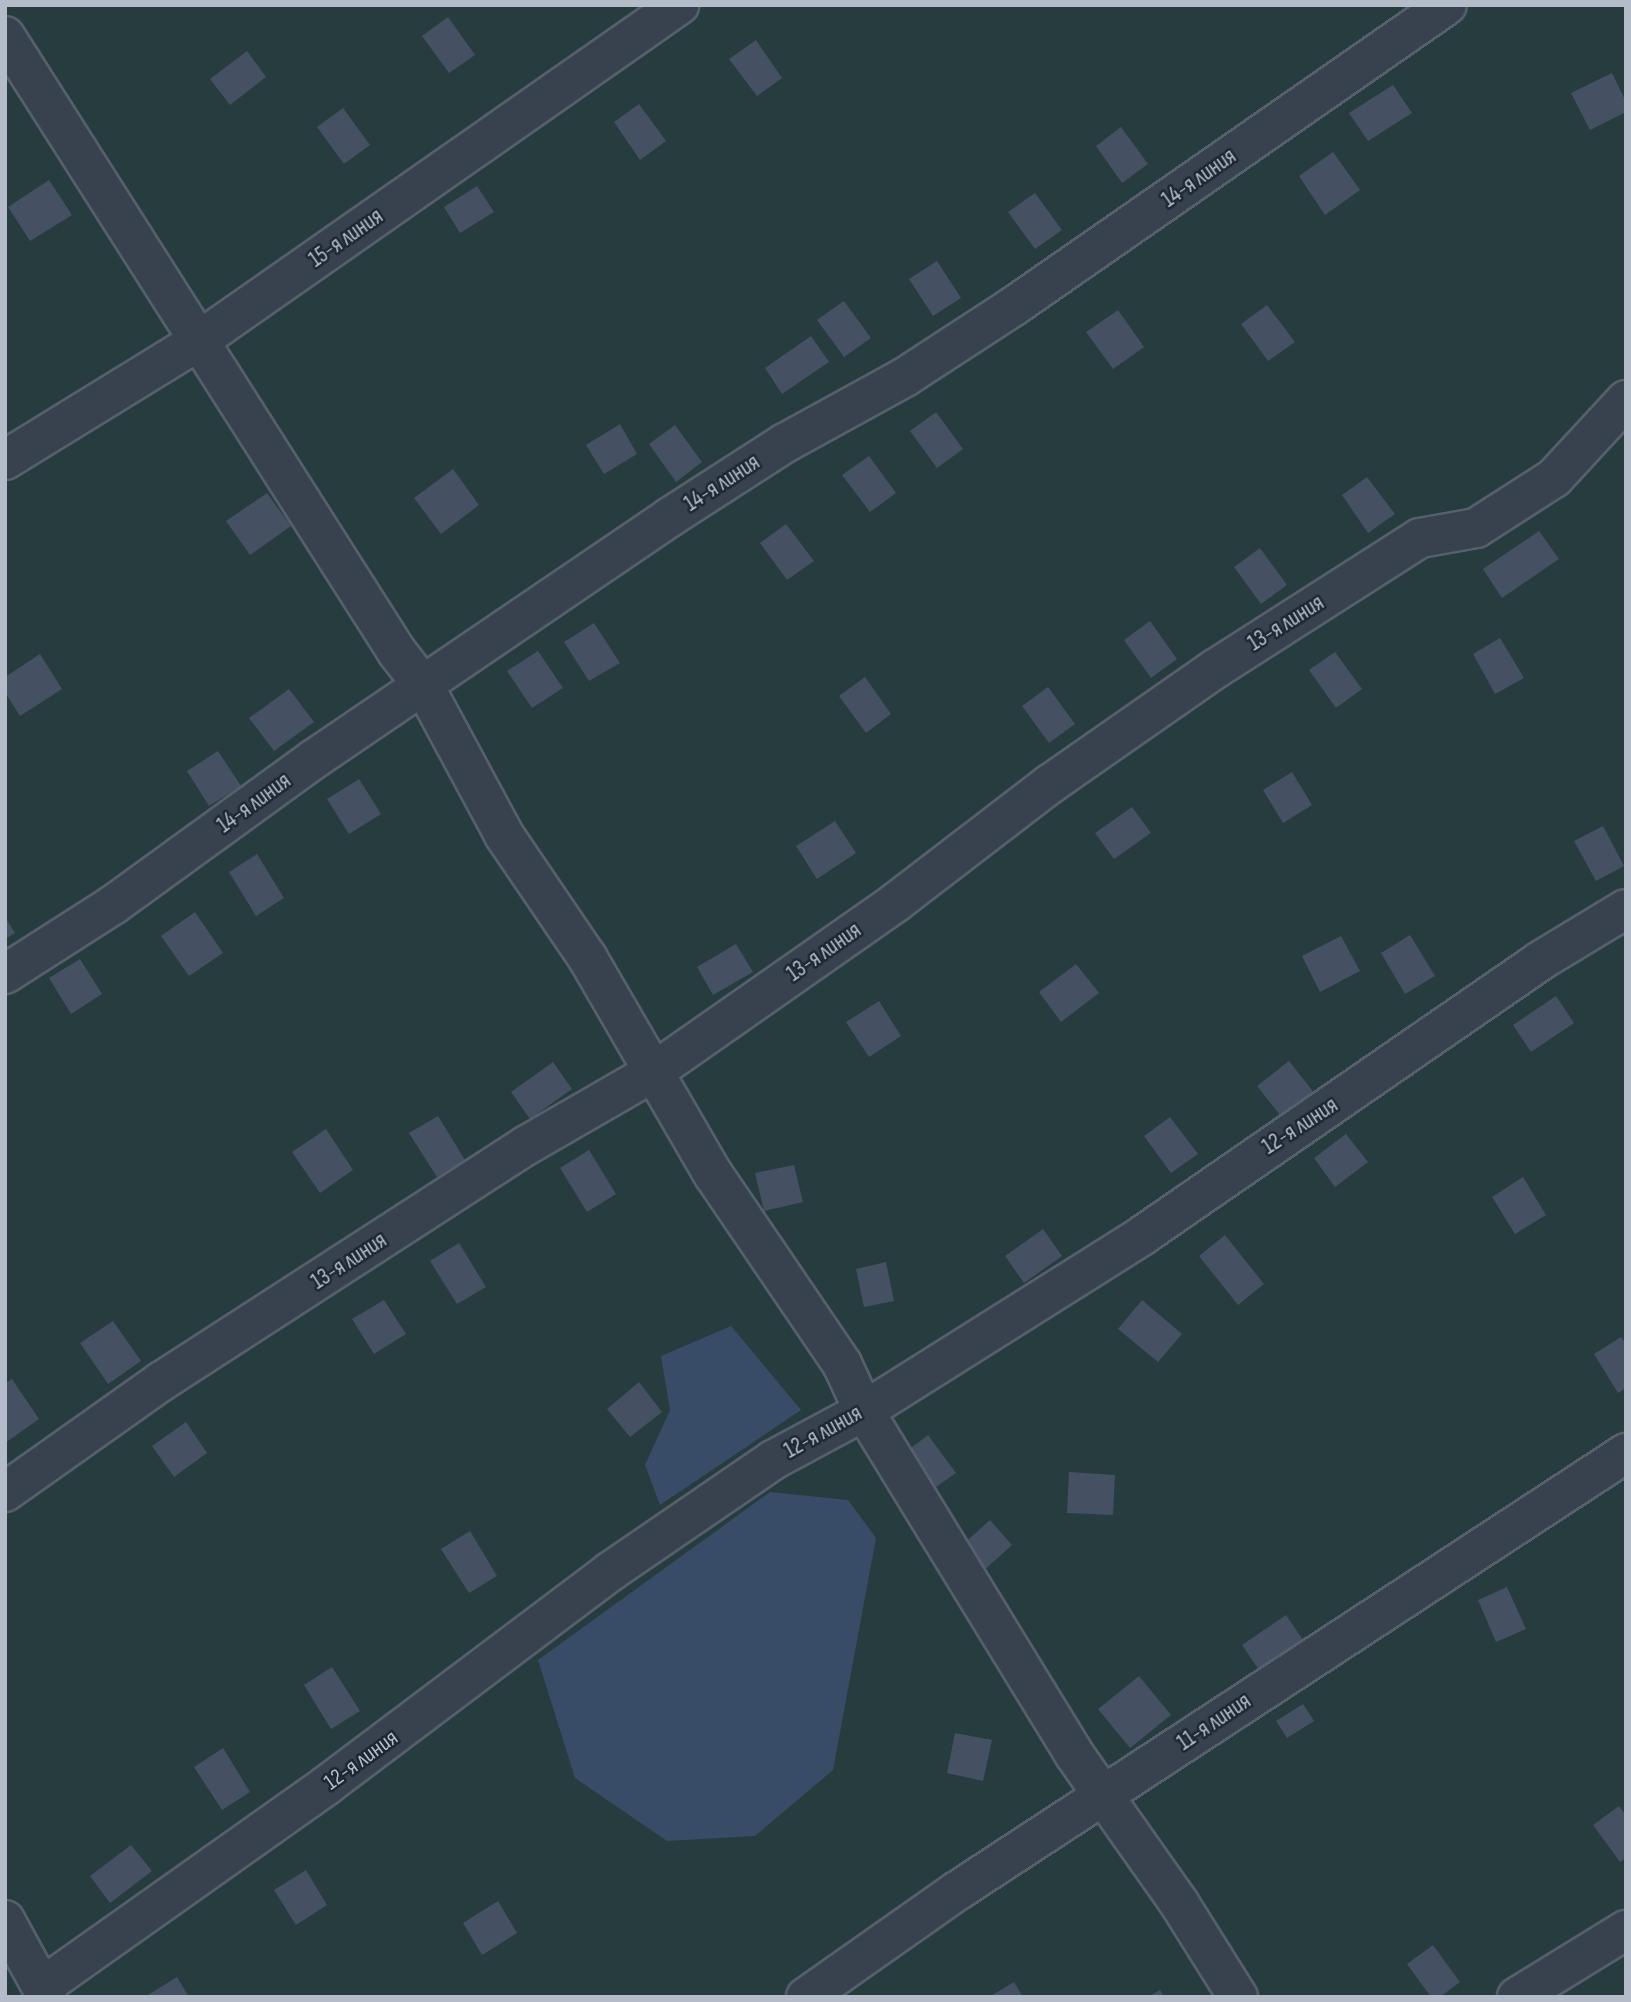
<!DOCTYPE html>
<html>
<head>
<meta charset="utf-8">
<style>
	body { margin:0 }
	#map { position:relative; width:1631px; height:2002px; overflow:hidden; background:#242f3e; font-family:"Sofia Sans Condensed",sans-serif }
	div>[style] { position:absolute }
	.green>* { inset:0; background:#263c3f }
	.water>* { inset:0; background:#394c67 }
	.building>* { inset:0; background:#455162 }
	.roads { filter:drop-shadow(2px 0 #565f6c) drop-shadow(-2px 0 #565f6c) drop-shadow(0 2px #565f6c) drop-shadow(0 -2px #565f6c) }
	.street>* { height:38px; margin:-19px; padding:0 19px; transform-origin:19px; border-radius:19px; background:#38414e }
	span { translate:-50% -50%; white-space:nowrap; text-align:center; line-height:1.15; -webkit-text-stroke:5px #1d2633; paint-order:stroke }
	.street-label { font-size:23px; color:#b4bcc9 }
	.frame { position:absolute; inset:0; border:7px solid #b4bcc9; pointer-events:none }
</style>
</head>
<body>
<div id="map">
	<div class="green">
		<i style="clip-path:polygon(5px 5px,1626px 5px,1626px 1997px,5px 1997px)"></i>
	</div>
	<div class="water">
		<i style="clip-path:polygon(731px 1326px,801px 1410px,660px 1505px,645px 1465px,670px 1410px,661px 1356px)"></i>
		<i style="clip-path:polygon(770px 1492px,848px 1500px,876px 1538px,833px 1770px,755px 1836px,667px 1841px,575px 1778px,538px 1660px)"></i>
	</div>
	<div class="building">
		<i style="clip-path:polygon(448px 17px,475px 55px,449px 73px,422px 36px)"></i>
		<i style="clip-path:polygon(756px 40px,782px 78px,757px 96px,729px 59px)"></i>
		<i style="clip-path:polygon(247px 51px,266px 77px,230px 105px,210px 79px)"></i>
		<i style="clip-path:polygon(1612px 73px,1626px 102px,1626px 112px,1590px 130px,1571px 93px)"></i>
		<i style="clip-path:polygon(1393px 85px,1412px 113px,1368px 141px,1349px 113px)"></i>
		<i style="clip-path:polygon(639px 104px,666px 141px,640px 160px,614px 122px)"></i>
		<i style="clip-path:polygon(343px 108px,370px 145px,344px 164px,317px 127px)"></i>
		<i style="clip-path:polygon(1121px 127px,1148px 164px,1122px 183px,1096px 146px)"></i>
		<i style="clip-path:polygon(1333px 152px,1360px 190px,1325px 215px,1299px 176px)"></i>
		<i style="clip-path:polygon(49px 180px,72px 215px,30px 241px,8px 207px)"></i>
		<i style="clip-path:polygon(477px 186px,494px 212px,460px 233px,444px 207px)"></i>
		<i style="clip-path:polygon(1035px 193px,1062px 230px,1035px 249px,1008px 212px)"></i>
		<i style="clip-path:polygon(937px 261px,961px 298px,933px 316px,909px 279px)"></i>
		<i style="clip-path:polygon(844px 301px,871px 338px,844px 357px,817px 320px)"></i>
		<i style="clip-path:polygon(1267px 305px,1295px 342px,1268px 361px,1241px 324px)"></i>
		<i style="clip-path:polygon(1118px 310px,1144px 347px,1113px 369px,1086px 332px)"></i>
		<i style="clip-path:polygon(811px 336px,829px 362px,782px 394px,765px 368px)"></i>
		<i style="clip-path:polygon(936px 412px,963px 449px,937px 468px,910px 431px)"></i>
		<i style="clip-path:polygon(620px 424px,637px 454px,604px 474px,586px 445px)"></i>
		<i style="clip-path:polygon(675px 425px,702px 462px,676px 482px,649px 444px)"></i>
		<i style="clip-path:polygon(869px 456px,896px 493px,870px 512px,842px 475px)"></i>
		<i style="clip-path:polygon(453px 469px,479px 505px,441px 534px,414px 498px)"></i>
		<i style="clip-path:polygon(1367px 477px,1395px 514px,1368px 533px,1342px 495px)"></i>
		<i style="clip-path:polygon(267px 493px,291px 526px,250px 555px,226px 521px)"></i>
		<i style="clip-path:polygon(786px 524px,814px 561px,787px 580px,760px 543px)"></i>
		<i style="clip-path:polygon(1539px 531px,1559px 559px,1502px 598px,1483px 569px)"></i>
		<i style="clip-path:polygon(1260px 548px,1287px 585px,1261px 604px,1234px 567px)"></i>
		<i style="clip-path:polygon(1150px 621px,1177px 659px,1151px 678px,1124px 640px)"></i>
		<i style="clip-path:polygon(594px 623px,620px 663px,589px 681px,564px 642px)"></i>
		<i style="clip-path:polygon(1500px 638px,1524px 678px,1495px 694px,1473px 654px)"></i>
		<i style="clip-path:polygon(538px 651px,563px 688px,532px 708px,507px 671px)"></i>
		<i style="clip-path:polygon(1335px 652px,1362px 689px,1336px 708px,1309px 670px)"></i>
		<i style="clip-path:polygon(40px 654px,62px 689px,20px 716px,5px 692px,5px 677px)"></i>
		<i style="clip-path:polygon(865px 677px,891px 714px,866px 733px,839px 696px)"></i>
		<i style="clip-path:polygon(1048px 687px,1075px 724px,1049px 743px,1022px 706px)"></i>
		<i style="clip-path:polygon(289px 689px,314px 722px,274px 751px,249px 718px)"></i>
		<i style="clip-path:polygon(218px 751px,241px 786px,209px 806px,187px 771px)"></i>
		<i style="clip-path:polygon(1292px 772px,1312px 805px,1283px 823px,1263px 790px)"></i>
		<i style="clip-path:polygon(359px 779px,381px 814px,349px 834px,327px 799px)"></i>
		<i style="clip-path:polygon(1132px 807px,1151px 833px,1114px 859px,1095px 833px)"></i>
		<i style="clip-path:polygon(835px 821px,856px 853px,817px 879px,796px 846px)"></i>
		<i style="clip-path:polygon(1603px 826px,1624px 866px,1596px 881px,1574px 841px)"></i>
		<i style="clip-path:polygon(257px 854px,284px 898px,256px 916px,229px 872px)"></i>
		<i style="clip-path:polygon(195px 912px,223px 953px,189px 976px,161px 936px)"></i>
		<i style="clip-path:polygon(5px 917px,15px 933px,5px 939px)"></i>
		<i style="clip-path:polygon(1410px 935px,1435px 976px,1405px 994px,1381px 953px)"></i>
		<i style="clip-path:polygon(1341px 936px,1360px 971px,1320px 992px,1302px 956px)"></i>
		<i style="clip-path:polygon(736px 944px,753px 972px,713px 995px,697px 967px)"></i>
		<i style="clip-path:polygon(80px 959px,102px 994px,71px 1014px,49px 978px)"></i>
		<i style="clip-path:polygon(1076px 964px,1099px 993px,1061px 1022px,1039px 992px)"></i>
		<i style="clip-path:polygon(1556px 996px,1574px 1023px,1531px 1052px,1513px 1025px)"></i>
		<i style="clip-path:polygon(879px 1001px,901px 1036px,869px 1057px,846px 1022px)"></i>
		<i style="clip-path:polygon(1289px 1061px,1315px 1094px,1283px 1119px,1257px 1086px)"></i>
		<i style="clip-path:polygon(553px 1062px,572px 1089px,530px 1119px,511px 1092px)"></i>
		<i style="clip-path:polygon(438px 1116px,465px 1160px,437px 1177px,409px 1133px)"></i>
		<i style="clip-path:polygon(1170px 1117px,1198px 1154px,1171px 1173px,1144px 1136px)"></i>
		<i style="clip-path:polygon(326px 1129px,353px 1170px,320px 1193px,292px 1152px)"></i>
		<i style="clip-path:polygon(1346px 1134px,1368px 1162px,1335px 1187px,1314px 1158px)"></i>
		<i style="clip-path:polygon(589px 1150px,616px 1194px,587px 1212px,560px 1168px)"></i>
		<i style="clip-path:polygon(794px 1165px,803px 1202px,764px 1211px,755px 1173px)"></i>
		<i style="clip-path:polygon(1523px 1177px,1546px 1215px,1515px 1234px,1492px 1197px)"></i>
		<i style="clip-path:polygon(1043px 1229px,1062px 1256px,1024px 1283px,1005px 1256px)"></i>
		<i style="clip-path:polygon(1225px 1235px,1264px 1284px,1238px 1305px,1199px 1256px)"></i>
		<i style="clip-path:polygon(459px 1243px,486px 1287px,457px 1304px,430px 1261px)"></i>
		<i style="clip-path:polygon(886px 1262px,894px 1301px,864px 1307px,856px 1269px)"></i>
		<i style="clip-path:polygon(384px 1300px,406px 1334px,374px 1354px,352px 1319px)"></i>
		<i style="clip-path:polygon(1142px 1300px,1182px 1334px,1158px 1362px,1118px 1329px)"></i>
		<i style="clip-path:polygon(113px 1321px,141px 1361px,108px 1384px,80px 1343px)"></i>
		<i style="clip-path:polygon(1621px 1337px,1626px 1344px,1626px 1388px,1618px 1393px,1594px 1354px)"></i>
		<i style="clip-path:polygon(12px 1379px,39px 1419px,5px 1443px,5px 1383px)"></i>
		<i style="clip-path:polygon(639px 1382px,662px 1412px,630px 1437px,607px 1409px)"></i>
		<i style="clip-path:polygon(186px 1422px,207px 1453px,174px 1477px,152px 1446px)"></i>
		<i style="clip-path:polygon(928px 1435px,956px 1473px,929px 1492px,903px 1454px)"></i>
		<i style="clip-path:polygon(1069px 1472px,1115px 1475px,1113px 1515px,1067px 1513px)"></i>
		<i style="clip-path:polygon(990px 1520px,1012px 1545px,982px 1572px,960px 1547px)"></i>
		<i style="clip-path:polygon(470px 1531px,497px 1576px,469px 1593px,441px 1549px)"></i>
		<i style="clip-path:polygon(1507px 1587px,1526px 1629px,1496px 1642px,1478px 1600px)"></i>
		<i style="clip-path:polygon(1286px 1615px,1305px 1643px,1261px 1673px,1242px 1645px)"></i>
		<i style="clip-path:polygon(332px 1667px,360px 1711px,331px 1729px,304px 1685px)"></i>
		<i style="clip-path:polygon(1139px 1676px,1171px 1715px,1130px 1748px,1098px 1709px)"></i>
		<i style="clip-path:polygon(1303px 1704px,1314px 1721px,1287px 1738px,1276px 1721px)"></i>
		<i style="clip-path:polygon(955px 1733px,992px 1740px,983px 1781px,947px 1773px)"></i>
		<i style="clip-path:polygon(223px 1748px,250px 1792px,222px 1810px,194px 1767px)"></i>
		<i style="clip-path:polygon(1619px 1806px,1626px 1815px,1626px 1858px,1620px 1862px,1593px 1825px)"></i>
		<i style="clip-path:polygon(131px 1845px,152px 1871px,110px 1903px,90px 1876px)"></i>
		<i style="clip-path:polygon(306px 1870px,327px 1905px,296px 1925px,274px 1890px)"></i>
		<i style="clip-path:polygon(498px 1901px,517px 1933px,482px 1955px,463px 1923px)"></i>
		<i style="clip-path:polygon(1433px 1945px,1460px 1982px,1440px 1997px,1431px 1997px,1407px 1964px)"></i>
		<i style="clip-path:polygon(177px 1977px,189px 1997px,149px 1997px,148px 1995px)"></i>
		<i style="clip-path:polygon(1014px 1982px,1023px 1997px,989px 1997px)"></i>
		<i style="clip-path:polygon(1160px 1990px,1164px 1997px,1148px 1997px)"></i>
	</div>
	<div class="roads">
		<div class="street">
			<i style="left:5px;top:36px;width:730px;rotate:57.53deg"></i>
			<i style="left:397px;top:652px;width:46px;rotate:52.1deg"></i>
			<i style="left:425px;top:688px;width:167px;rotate:61.7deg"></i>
			<i style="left:504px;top:835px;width:148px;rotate:55.8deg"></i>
			<i style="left:587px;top:957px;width:251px;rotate:59.9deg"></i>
			<i style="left:713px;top:1174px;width:230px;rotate:55.8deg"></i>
			<i style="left:842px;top:1364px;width:52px;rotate:64.9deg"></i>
			<i style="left:864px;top:1411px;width:402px;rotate:58.5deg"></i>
			<i style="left:1074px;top:1754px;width:182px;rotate:54.8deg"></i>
			<i style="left:1179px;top:1903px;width:111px;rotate:57.9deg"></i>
			<i style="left:5px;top:460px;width:229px;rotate:-31.6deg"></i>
			<i style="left:200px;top:340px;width:585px;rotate:-34.97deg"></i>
			<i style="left:5px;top:974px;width:128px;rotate:-32.6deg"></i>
			<i style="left:113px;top:905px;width:248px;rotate:-36deg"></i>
			<i style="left:314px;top:759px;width:430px;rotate:-34.2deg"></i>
			<i style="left:670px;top:517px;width:137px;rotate:-32.8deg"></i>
			<i style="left:785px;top:443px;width:137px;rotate:-28.8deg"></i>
			<i style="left:905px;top:377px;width:130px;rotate:-33.1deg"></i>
			<i style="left:1014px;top:306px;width:527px;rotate:-34.81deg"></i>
			<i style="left:5px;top:1492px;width:192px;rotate:-35.3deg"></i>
			<i style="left:162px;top:1381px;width:435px;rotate:-32.9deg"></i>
			<i style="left:527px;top:1145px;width:148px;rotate:-30deg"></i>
			<i style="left:655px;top:1071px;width:294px;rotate:-35deg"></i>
			<i style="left:896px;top:902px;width:194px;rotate:-37.5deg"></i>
			<i style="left:1050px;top:784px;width:201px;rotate:-34.9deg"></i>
			<i style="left:1215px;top:669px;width:243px;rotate:-32.6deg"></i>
			<i style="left:1420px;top:538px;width:57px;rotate:-10.1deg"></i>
			<i style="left:1476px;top:528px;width:93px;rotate:-32.7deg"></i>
			<i style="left:1554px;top:478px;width:106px;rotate:-47.3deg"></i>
			<i style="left:5px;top:1920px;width:88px;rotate:61.4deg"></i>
			<i style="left:42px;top:1987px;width:349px;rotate:-35.3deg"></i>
			<i style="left:327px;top:1785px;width:356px;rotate:-37deg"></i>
			<i style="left:611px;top:1571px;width:196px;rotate:-34.4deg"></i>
			<i style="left:773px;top:1460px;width:103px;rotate:-28.3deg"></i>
			<i style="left:864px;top:1411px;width:330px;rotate:-32.2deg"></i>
			<i style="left:1143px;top:1235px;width:482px;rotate:-34.6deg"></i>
			<i style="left:1540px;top:961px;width:100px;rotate:-31.2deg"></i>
			<i style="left:806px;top:1997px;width:184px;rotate:-35.1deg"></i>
			<i style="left:957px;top:1891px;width:800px;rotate:-33.21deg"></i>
			<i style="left:1517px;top:1997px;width:128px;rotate:-31.6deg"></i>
		</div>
	</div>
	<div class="street-label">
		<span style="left:1199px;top:178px;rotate:-35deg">14-я линия</span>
		<span style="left:346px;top:238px;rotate:-35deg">15-я линия</span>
		<span style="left:722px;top:483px;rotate:-33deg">14-я линия</span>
		<span style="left:1286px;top:623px;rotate:-32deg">13-я линия</span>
		<span style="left:254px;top:803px;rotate:-36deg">14-я линия</span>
		<span style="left:824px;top:952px;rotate:-35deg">13-я линия</span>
		<span style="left:1300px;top:1126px;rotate:-33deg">12-я линия</span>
		<span style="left:349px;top:1261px;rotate:-33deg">13-я линия</span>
		<span style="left:823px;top:1432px;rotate:-29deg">12-я линия</span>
		<span style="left:1214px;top:1722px;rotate:-34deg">11-я линия</span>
		<span style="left:361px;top:1760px;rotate:-36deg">12-я линия</span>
	</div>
	<div class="frame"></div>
</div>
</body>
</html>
